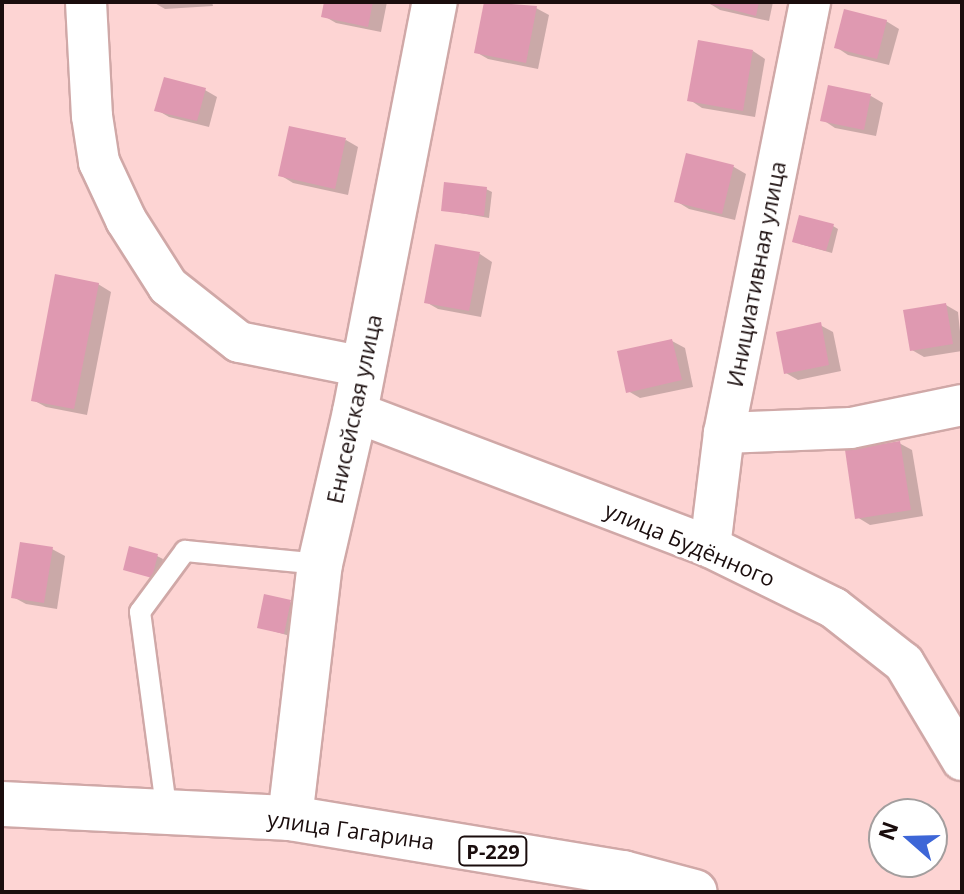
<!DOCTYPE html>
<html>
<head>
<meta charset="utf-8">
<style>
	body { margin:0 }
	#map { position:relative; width:964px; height:894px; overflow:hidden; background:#fdd4d3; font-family:"Open Sans",sans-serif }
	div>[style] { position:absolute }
	.shadow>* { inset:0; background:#0003 }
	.building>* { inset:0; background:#df99b1 }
	.roads { filter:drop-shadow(2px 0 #d0a8a7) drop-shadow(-2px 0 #d0a8a7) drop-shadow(0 2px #d0a8a7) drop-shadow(0 -2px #d0a8a7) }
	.lane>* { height:20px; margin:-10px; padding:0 10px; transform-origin:10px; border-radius:10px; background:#fff }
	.street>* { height:40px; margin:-20px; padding:0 20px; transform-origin:20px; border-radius:20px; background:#fff }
	.secondary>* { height:44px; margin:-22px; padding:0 22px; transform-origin:22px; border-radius:22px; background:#fff }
	.primary>* { height:44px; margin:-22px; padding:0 22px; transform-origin:22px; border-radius:22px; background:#fff }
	span { translate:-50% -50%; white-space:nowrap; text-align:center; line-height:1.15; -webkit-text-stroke:6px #fff; paint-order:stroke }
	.shield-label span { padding:2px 6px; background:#fff; border:2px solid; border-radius:6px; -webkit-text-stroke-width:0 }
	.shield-label { font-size:20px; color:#1a0d0d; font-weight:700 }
	.street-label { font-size:22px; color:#1a0d0d }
	.frame { position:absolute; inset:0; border:4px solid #1a0d0d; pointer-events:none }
	.north { position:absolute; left:868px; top:798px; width:80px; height:80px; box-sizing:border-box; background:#fff; border:2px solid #a39e9e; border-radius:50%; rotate:290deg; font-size:22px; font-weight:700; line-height:32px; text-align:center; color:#1a0d0d }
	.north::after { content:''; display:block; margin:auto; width:28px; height:36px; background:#3d66d7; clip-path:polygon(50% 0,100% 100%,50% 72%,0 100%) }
</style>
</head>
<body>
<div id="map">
	<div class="shadow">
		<i style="clip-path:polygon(153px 2px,212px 2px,213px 6px,165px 9px)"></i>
		<i style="clip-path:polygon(327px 2px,387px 2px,381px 32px,336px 23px,324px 16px)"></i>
		<i style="clip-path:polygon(486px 2px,536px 8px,549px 15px,538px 69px,488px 59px,476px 52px)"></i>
		<i style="clip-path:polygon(707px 2px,773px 2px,769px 21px,720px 10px)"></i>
		<i style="clip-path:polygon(886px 21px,899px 29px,889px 65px,848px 55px,836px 47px)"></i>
		<i style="clip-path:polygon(753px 51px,765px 59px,755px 117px,702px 108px,690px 100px)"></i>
		<i style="clip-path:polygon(205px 90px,217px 97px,209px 127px,169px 117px,157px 110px)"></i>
		<i style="clip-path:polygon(871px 96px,883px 103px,876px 136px,835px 128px,823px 120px)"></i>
		<i style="clip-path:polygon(346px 140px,358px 147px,348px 195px,293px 183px,280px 175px)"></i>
		<i style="clip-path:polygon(688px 156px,734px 167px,746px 174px,735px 220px,689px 209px,676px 201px)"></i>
		<i style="clip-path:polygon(486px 189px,492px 192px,489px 218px,443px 210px)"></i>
		<i style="clip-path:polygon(833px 226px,838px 229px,832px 253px,800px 244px)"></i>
		<i style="clip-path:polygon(436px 246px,480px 254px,492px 262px,481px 317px,438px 309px,426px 302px)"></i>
		<i style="clip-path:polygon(98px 284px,111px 292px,87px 415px,46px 407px,33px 400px)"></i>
		<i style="clip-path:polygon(946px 305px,958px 312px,962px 351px,924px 357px,912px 350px)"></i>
		<i style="clip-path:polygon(820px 325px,833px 332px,841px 371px,798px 380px,786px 373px)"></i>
		<i style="clip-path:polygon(672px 341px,685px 348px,693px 387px,640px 398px,628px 391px)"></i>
		<i style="clip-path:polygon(899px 443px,912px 450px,923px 516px,870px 525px,857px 517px)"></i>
		<i style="clip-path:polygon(52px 549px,65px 556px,57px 609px,26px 604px,13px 597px)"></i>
		<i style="clip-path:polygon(157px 556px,163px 559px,158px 579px,125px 569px)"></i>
		<i style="clip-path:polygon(290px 602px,296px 605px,290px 636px,259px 627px)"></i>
	</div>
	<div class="building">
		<i style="clip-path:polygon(324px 2px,373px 2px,368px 27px,321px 17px)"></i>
		<i style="clip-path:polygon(484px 2px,537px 6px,526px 63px,474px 53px)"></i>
		<i style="clip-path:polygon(702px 2px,759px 2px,756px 16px)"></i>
		<i style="clip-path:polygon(844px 9px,887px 20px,877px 59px,834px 48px)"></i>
		<i style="clip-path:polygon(698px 40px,753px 50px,743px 111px,687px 101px)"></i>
		<i style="clip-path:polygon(164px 77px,206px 88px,197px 121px,154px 111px)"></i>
		<i style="clip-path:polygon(828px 85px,871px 94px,864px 130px,820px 121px)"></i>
		<i style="clip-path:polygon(289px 126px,346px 138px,335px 189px,278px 176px)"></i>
		<i style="clip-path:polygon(686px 153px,734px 165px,722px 214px,674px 202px)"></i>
		<i style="clip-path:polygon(444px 182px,487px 187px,484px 216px,441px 211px)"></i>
		<i style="clip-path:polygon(799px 215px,834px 224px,826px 251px,792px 242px)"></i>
		<i style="clip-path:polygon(435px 244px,480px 252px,469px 311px,424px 303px)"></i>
		<i style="clip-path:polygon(55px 274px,99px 283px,74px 409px,31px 401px)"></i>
		<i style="clip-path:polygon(946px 303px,953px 344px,910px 351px,903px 310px)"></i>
		<i style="clip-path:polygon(821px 322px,829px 365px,784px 374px,776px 332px)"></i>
		<i style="clip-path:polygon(672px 339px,682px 380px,626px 393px,617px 351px)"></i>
		<i style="clip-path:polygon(900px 441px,911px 510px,855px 519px,845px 450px)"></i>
		<i style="clip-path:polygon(20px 542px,53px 547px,44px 603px,11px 598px)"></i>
		<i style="clip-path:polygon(129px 546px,158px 554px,152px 578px,123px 570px)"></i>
		<i style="clip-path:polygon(264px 594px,291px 600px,284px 634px,257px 628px)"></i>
	</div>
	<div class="roads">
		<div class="lane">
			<i style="left:167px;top:814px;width:204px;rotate:-97.6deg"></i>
			<i style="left:140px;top:612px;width:76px;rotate:-53.6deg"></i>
			<i style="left:185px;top:551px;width:136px;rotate:5.5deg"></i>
		</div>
		<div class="street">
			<i style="left:86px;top:2px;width:114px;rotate:87deg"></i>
			<i style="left:92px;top:116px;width:47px;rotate:81.3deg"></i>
			<i style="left:99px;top:162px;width:64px;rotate:65deg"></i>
			<i style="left:126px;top:220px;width:78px;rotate:57.5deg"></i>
			<i style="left:168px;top:286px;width:90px;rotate:38.3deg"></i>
			<i style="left:239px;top:342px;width:127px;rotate:11.3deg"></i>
			<i style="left:355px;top:412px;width:380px;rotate:20.8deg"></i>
			<i style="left:710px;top:547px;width:138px;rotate:26.2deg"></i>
			<i style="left:834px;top:608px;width:89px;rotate:38.2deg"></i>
			<i style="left:904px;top:663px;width:113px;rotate:59.1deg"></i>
			<i style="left:724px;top:433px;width:127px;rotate:-2.3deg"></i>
			<i style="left:851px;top:428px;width:113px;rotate:-11.7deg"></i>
			<i style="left:710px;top:547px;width:115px;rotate:-83deg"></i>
			<i style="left:724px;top:433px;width:439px;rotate:-78.7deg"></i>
		</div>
		<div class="secondary">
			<i style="left:290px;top:818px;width:256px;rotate:-83.3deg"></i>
			<i style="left:320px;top:564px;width:156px;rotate:-77deg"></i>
			<i style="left:355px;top:412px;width:418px;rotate:-79deg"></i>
		</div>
		<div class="primary">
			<i style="left:2px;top:804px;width:288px;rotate:2.8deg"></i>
			<i style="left:290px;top:818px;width:338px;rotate:9.4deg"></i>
			<i style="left:623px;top:873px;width:74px;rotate:14.8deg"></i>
		</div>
	</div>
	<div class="shield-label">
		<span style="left:493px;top:851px">Р-229</span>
	</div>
	<div class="street-label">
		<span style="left:756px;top:274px;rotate:-79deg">Инициативная улица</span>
		<span style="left:354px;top:409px;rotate:-78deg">Енисейская улица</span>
		<span style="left:690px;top:544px;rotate:23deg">улица Будённого</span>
		<span style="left:351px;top:830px;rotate:8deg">улица Гагарина</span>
	</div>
	<div class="frame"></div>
	<div class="north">N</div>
</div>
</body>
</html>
